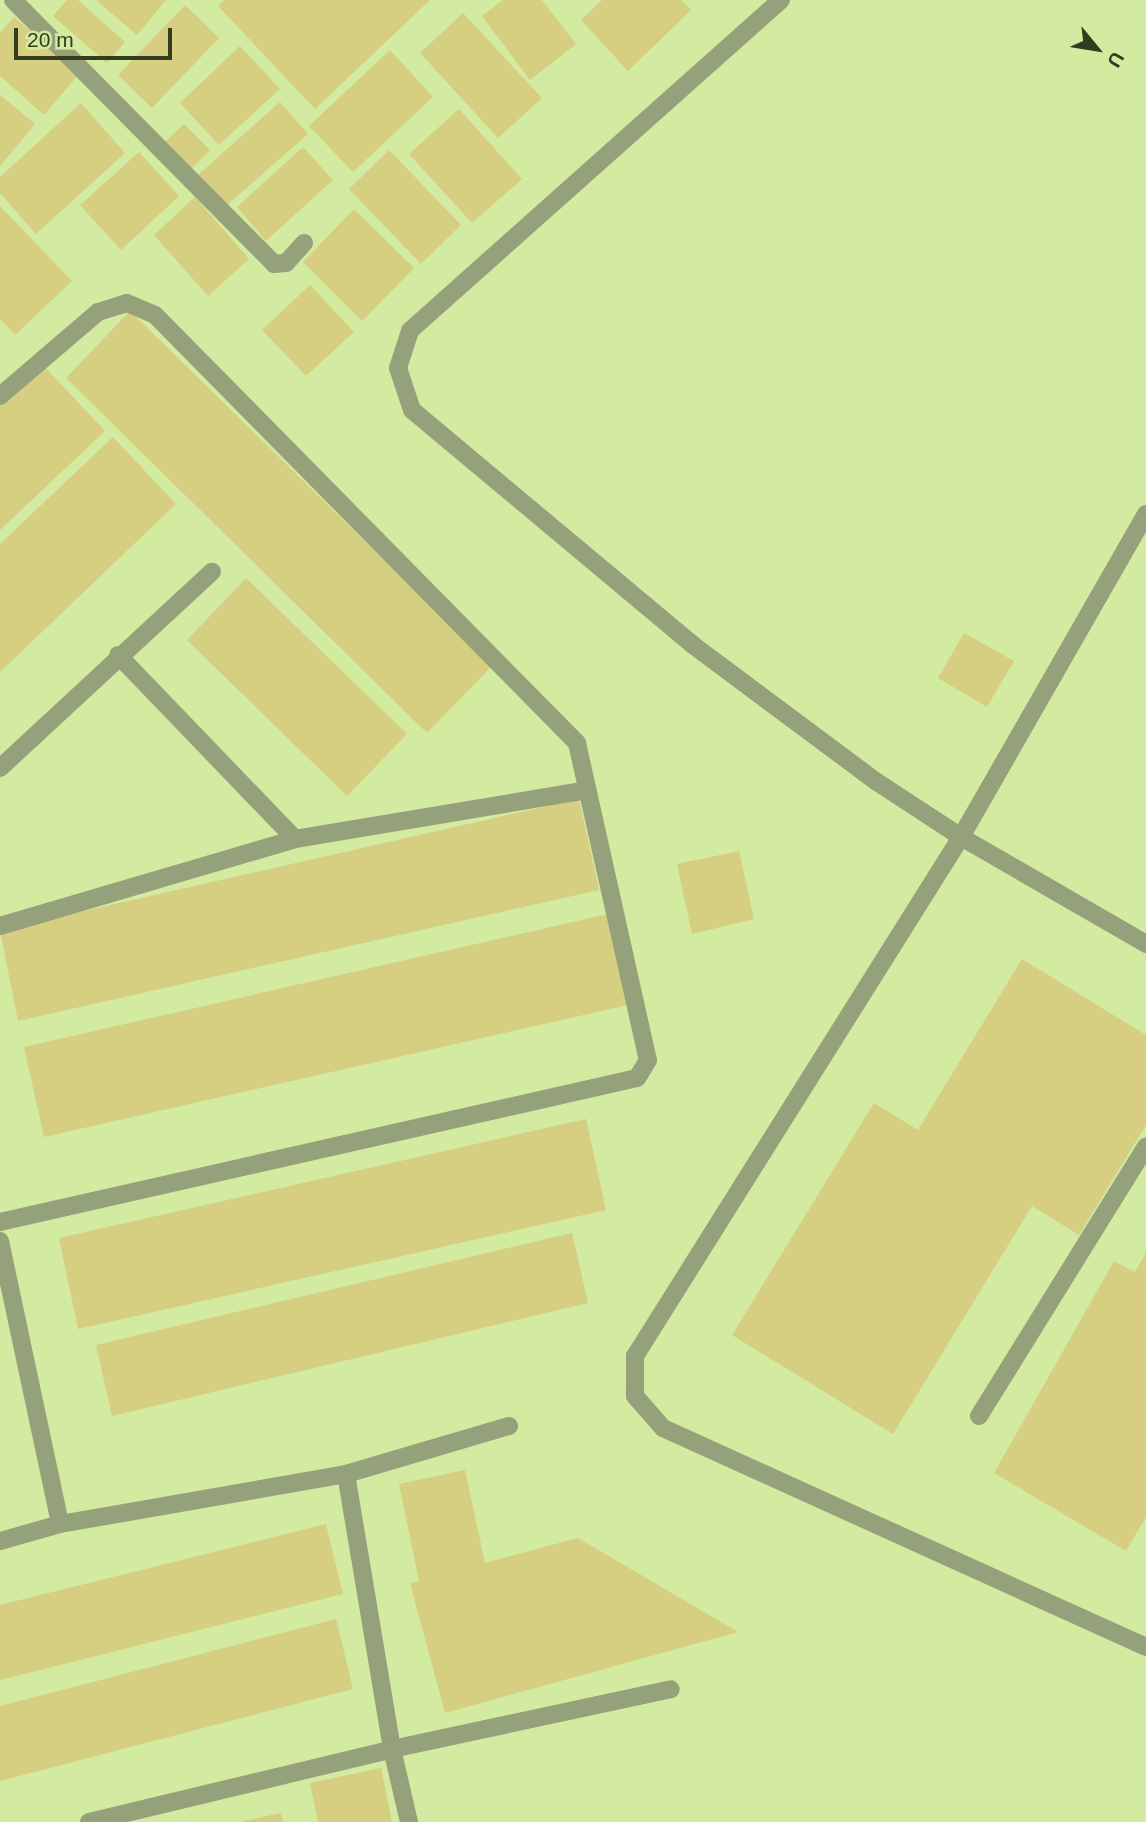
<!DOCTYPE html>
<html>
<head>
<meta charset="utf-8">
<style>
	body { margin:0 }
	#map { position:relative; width:1146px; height:1822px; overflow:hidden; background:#d3eaa1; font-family:Helvetica,sans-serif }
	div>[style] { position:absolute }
	.building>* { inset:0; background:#d6ce81 }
	.minor>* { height:18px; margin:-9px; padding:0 9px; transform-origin:9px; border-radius:9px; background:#95a17b }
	span { translate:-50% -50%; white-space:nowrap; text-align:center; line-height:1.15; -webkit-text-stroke:6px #d3eaa1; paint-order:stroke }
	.north { position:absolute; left:1062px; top:14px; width:70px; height:70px; -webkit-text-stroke:5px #d3eaa1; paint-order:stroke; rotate:120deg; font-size:19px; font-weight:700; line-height:28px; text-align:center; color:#333c1e }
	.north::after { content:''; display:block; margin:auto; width:24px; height:32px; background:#333c1e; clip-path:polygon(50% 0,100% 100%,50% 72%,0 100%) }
	.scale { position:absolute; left:14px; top:28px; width:158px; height:32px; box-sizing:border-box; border:4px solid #333c1e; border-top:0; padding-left:9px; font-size:21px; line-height:24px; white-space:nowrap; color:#333c1e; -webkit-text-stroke:5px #d3eaa1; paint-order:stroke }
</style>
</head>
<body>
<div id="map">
	<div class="building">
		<i style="clip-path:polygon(67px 0,78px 0,125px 42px,107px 63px,53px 16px)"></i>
		<i style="clip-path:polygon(96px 0,166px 0,137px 35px)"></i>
		<i style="clip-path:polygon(224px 0,430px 0,315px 109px,218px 6px)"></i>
		<i style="clip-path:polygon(503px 0,542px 0,576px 44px,530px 80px,482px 16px)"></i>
		<i style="clip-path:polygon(602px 0,681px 0,691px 10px,628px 71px,581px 20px)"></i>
		<i style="clip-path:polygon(185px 5px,219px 38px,152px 108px,118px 75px)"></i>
		<i style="clip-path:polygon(463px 13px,542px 98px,498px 138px,420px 53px)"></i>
		<i style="clip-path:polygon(14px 17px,79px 74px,44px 115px,0 76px,0 33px)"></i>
		<i style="clip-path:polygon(240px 46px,280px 89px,219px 145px,180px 103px)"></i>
		<i style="clip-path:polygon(390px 50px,433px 97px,353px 172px,309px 126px)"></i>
		<i style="clip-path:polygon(0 95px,35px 124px,0 166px)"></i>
		<i style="clip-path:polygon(280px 102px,308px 134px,226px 206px,198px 175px)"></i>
		<i style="clip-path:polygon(81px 103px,125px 153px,36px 234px,0 193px,0 177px)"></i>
		<i style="clip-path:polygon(459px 109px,522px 179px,472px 223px,409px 154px)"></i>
		<i style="clip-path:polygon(184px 124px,210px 150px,190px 170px,164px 143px)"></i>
		<i style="clip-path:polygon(303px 147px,333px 180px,266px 241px,237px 207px)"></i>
		<i style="clip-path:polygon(389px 150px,461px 225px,421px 264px,349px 189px)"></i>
		<i style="clip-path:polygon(139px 152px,179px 196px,121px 250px,80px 205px)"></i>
		<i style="clip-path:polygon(195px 197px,249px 259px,208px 296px,154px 235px)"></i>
		<i style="clip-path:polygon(0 206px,72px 281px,15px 335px,0 319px)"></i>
		<i style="clip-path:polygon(354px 209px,414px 268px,362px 321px,303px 262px)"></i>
		<i style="clip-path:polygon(310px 285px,354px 332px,306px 376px,262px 330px)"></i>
		<i style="clip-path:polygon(130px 311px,492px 666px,427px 733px,66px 378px)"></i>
		<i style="clip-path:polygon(41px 363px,105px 431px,0 530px,0 402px)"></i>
		<i style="clip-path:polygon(113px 437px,176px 504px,0 672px,0 544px)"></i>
		<i style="clip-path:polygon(246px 578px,407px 734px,347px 796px,187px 640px)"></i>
		<i style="clip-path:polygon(964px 633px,1014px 661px,987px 707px,938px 678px)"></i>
		<i style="clip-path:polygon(579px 799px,599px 890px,18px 1021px,0 930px)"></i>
		<i style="clip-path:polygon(739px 851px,754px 919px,692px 934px,677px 864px)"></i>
		<i style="clip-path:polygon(608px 914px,628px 1005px,44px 1137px,24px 1047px)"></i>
		<i style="clip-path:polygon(1022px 959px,1146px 1035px,1146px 1125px,1079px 1235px,1032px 1206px,893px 1434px,732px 1335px,874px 1103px,918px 1130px)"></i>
		<i style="clip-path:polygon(586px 1119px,606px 1210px,78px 1329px,59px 1238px)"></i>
		<i style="clip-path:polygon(572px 1233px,588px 1303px,112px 1416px,96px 1345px)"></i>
		<i style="clip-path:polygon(1146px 1253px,1146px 1517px,1126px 1551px,994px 1473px,1114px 1261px,1135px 1272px)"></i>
		<i style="clip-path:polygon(465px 1470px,485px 1563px,578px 1538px,738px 1632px,445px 1713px,410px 1583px,419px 1581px,399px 1484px)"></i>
		<i style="clip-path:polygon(326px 1524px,343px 1594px,0 1680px,0 1605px)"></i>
		<i style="clip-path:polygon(336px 1619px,353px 1689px,0 1781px,0 1706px)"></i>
		<i style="clip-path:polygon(381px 1768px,392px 1822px,318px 1822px,310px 1783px)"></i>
		<i style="clip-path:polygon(281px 1813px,283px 1822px,244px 1822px,244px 1821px)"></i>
	</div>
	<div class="minor">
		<i style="left:13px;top:0;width:371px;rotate:45.3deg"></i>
		<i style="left:274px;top:264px;width:12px;rotate:-5deg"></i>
		<i style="left:286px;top:263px;width:27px;rotate:-48deg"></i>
		<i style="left:781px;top:0;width:497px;rotate:138.3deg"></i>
		<i style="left:410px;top:331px;width:39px;rotate:108deg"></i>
		<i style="left:398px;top:368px;width:44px;rotate:71.6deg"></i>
		<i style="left:412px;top:410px;width:366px;rotate:39.9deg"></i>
		<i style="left:693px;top:645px;width:229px;rotate:36.7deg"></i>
		<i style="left:877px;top:782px;width:100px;rotate:33.2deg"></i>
		<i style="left:961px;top:837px;width:214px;rotate:30deg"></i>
		<i style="left:0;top:396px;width:129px;rotate:-40.6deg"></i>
		<i style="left:98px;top:312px;width:30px;rotate:-17deg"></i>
		<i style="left:127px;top:303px;width:30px;rotate:23deg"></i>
		<i style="left:155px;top:315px;width:601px;rotate:45.4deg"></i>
		<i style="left:577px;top:743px;width:325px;rotate:77.4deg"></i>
		<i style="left:648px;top:1060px;width:21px;rotate:121deg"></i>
		<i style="left:637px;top:1078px;width:653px;rotate:167.26deg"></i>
		<i style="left:1146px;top:514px;width:372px;rotate:119.8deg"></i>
		<i style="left:961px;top:837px;width:613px;rotate:122.13deg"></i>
		<i style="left:635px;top:1356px;width:40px;rotate:90deg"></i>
		<i style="left:635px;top:1396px;width:43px;rotate:48.8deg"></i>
		<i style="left:663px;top:1428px;width:530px;rotate:24.39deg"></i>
		<i style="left:118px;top:655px;width:255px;rotate:46.1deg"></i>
		<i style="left:0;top:768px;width:289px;rotate:-42.8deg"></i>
		<i style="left:0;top:926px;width:308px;rotate:-16.4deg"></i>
		<i style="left:295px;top:839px;width:296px;rotate:-9.5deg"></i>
		<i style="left:0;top:1241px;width:289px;rotate:78deg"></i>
		<i style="left:979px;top:1416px;width:317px;rotate:-58.2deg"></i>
		<i style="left:346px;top:1474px;width:279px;rotate:80.5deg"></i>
		<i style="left:392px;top:1749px;width:75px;rotate:76.9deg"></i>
		<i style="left:0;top:1541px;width:62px;rotate:-15.8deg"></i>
		<i style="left:60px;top:1524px;width:290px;rotate:-9.9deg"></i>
		<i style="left:346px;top:1474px;width:170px;rotate:-16.4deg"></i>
		<i style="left:89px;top:1822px;width:312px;rotate:-13.5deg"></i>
		<i style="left:392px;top:1749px;width:285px;rotate:-12.1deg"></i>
	</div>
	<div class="north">U</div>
	<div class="scale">20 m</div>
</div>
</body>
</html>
